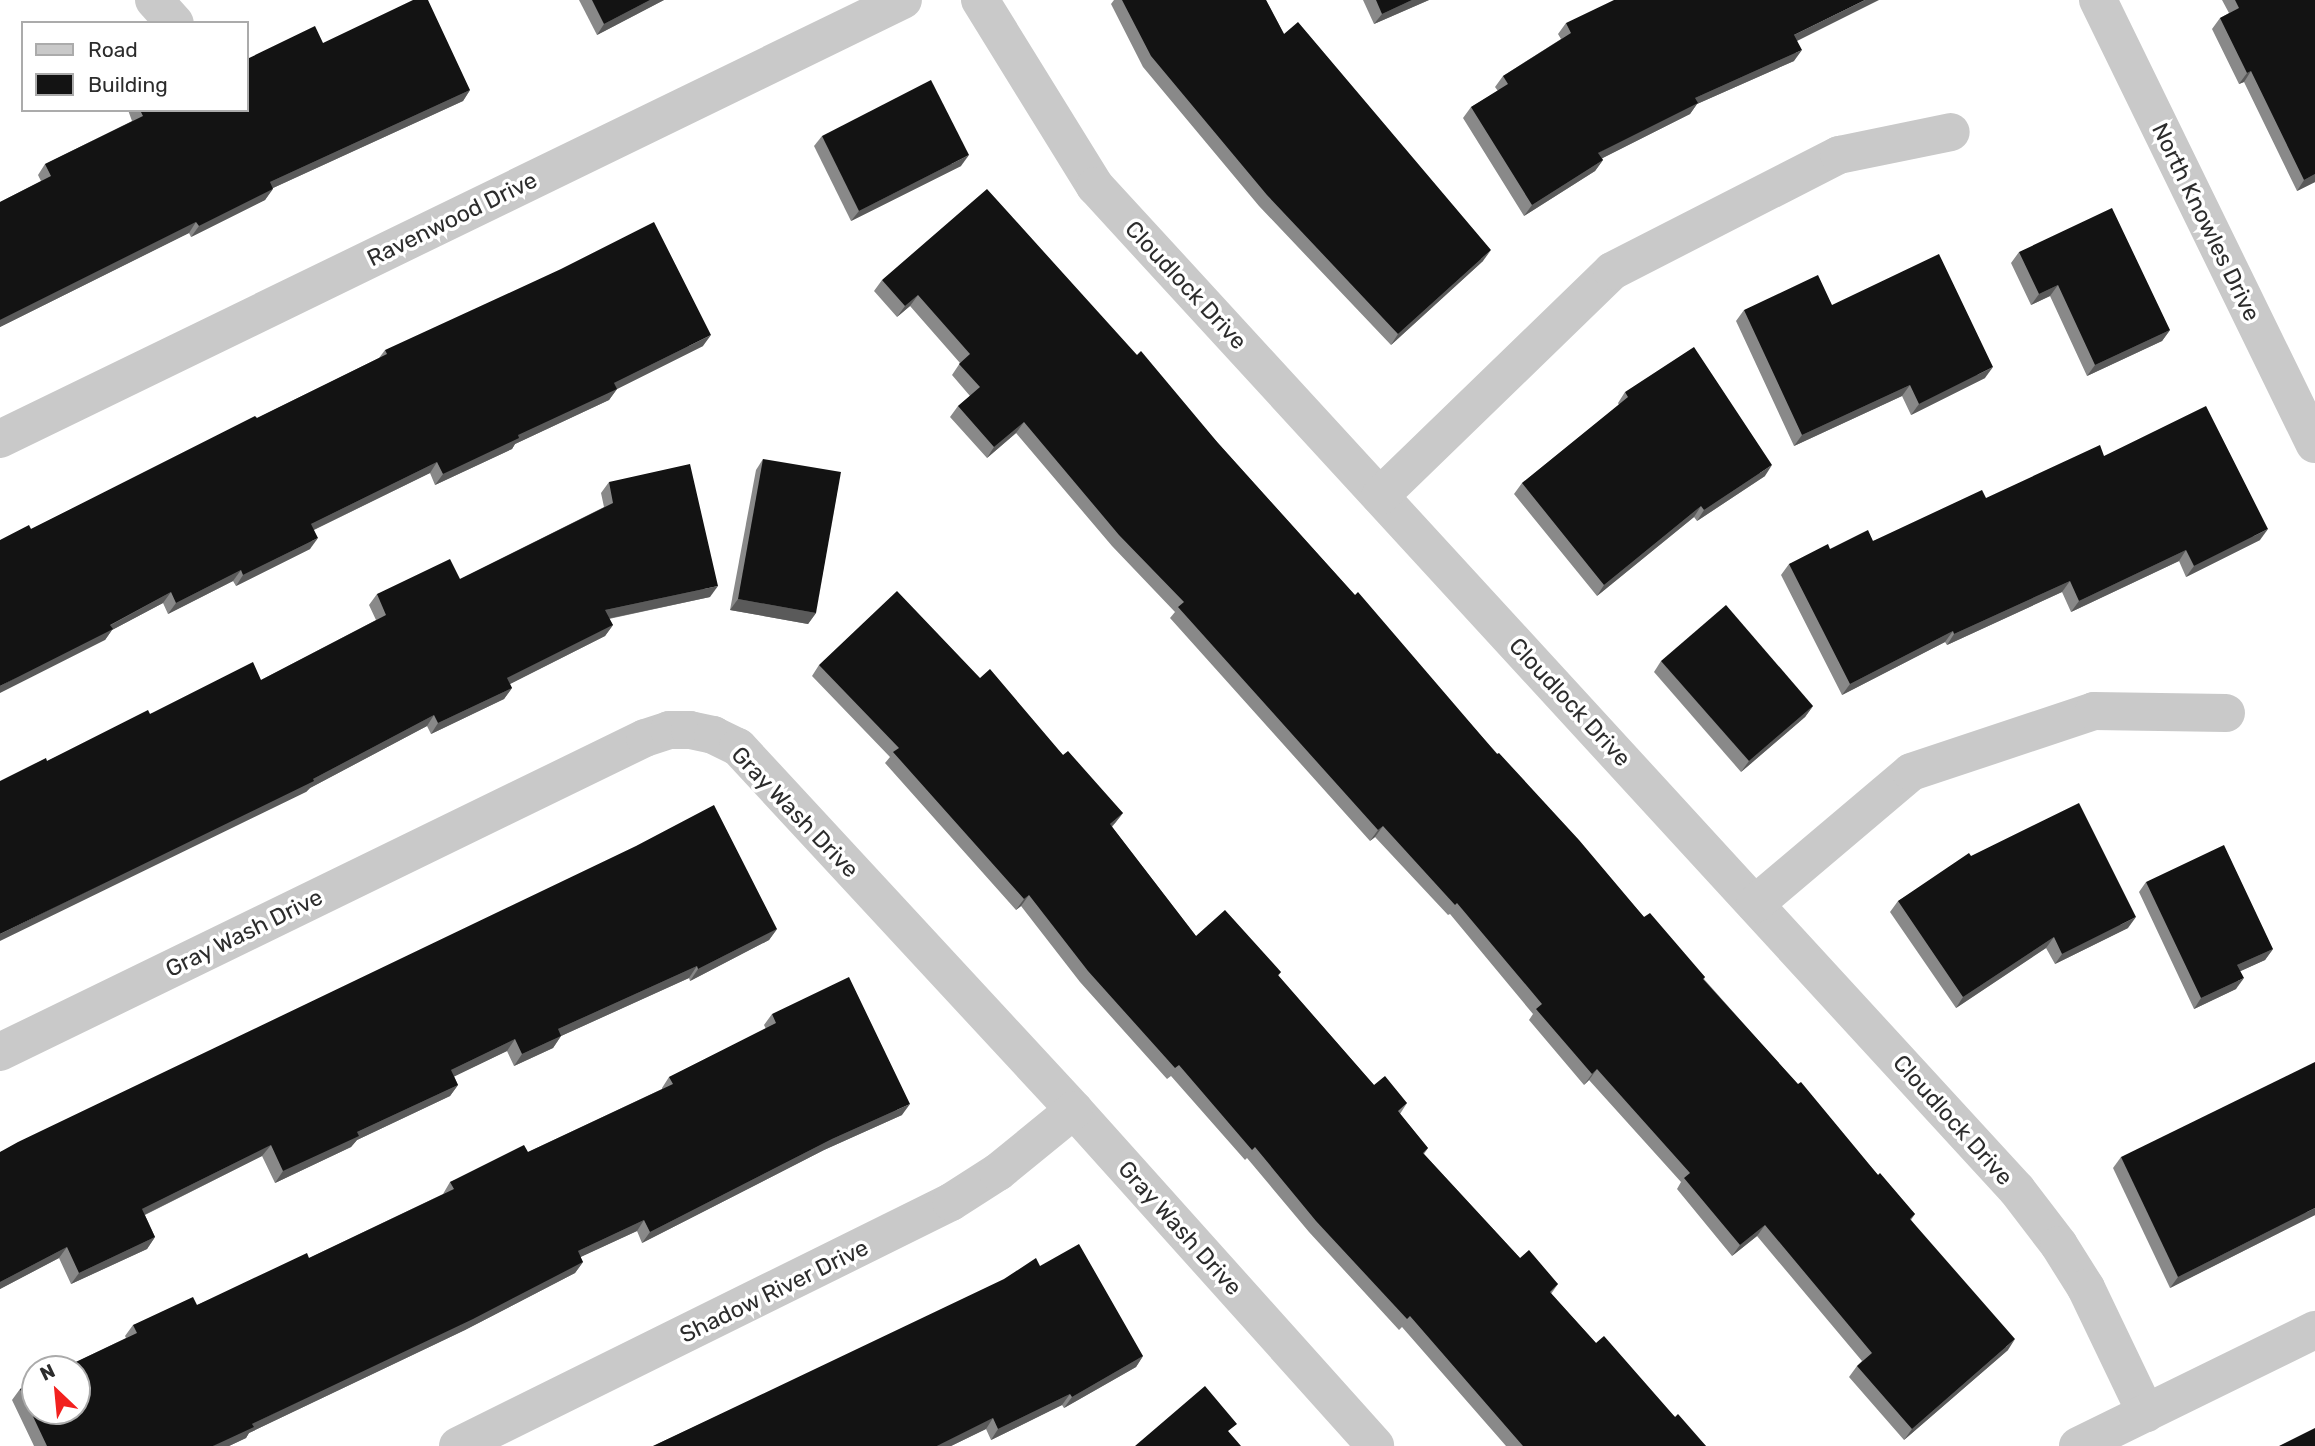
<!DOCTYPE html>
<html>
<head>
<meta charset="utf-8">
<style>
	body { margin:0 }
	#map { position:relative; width:2315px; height:1446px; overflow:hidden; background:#fff; font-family:Rubik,sans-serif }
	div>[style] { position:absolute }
	.minor>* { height:38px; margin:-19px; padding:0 19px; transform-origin:19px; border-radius:19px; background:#c9c9c9 }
	.wall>* { inset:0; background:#898989 }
	.shaded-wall>* { inset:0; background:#5a5a5a }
	.building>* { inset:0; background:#131313 }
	span { translate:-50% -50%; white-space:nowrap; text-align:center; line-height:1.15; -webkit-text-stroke:7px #fff; paint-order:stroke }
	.street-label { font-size:23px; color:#2c2c2c }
	.legend { position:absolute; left:21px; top:21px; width:228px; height:91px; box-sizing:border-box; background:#fff; border:2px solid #ababab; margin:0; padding:9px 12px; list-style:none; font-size:21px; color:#2c2c2c }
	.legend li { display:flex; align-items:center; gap:14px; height:35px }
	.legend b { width:35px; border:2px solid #ababab }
	.north { position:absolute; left:21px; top:1355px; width:70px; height:70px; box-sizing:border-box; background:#fff; border:2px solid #ababab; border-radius:50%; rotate:334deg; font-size:19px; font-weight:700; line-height:28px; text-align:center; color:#2c2c2c }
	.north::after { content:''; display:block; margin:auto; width:24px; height:32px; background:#f2211f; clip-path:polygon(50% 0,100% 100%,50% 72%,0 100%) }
</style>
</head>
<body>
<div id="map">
	<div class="minor">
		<i style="left:154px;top:0;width:31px;rotate:48deg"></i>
		<i style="left:980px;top:0;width:219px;rotate:58.3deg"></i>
		<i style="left:1095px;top:186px;width:1363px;rotate:47.44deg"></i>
		<i style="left:2017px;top:1190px;width:69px;rotate:52.6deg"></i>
		<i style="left:2059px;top:1245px;width:51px;rotate:57.9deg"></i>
		<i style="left:2086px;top:1288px;width:139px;rotate:64.4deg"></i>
		<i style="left:2098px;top:0;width:494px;rotate:64deg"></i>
		<i style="left:0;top:439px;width:1004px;rotate:-25.93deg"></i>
		<i style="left:1380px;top:496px;width:323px;rotate:-44.1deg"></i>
		<i style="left:1612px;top:271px;width:255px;rotate:-27.1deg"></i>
		<i style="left:1839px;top:155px;width:114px;rotate:-11.6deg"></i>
		<i style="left:1755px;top:904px;width:204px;rotate:-40.2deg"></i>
		<i style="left:1911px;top:772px;width:193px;rotate:-18.4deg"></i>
		<i style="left:2094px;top:711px;width:132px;rotate:0.9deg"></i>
		<i style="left:0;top:1052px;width:717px;rotate:-25.96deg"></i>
		<i style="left:645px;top:738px;width:25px;rotate:-18deg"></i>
		<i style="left:669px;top:730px;width:21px"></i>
		<i style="left:690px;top:730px;width:24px;rotate:12deg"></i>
		<i style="left:713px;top:735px;width:28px;rotate:26deg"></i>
		<i style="left:738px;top:747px;width:495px;rotate:47.2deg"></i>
		<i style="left:1074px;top:1110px;width:451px;rotate:48.1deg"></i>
		<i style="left:458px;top:1446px;width:550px;rotate:-26.33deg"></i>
		<i style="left:951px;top:1202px;width:56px;rotate:-32.6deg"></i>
		<i style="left:998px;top:1172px;width:98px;rotate:-39.2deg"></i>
		<i style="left:2078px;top:1446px;width:264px;rotate:-26.1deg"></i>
	</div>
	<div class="wall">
		<i style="clip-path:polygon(579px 0,664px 0,597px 35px)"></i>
		<i style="clip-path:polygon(1114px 0,1266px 0,1284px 34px,1483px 261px,1391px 345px,1259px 206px,1143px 67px,1111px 4px)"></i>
		<i style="clip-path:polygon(1363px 0,1429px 0,1374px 24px)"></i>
		<i style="clip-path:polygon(2222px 0,2315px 0,2315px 182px,2297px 191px,2244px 82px,2239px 84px,2212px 29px,2220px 18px,2229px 13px)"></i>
		<i style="clip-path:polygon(1566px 23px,1797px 41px,1794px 61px,1697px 104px,1690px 114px,1602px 158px,1603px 160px,1595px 171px,1524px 216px,1463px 118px,1471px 107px,1498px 91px,1495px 87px,1503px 76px,1561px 39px,1558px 34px)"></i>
		<i style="clip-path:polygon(323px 43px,470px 90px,463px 101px,273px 188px,265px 200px,191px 237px,189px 233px,0 327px,0 202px,41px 181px,38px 175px,45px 164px,132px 121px,128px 110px,247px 110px)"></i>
		<i style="clip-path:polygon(822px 136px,961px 166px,851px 221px,814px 146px)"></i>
		<i style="clip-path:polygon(2019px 252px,2170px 330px,2162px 341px,2087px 376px,2050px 296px,2031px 305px,2011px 263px)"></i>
		<i style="clip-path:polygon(882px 280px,1137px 355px,1218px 443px,1644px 917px,1705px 977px,1704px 979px,1878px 1175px,1915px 1214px,1911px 1220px,2008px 1350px,1904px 1440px,1849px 1377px,1857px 1366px,1862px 1361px,1757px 1236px,1732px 1256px,1677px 1189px,1681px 1182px,1589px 1080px,1584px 1085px,1529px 1020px,1533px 1014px,1450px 914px,1448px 915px,1375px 837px,1370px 841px,1170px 618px,1175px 612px,1112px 546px,1016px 433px,987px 458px,950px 417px,958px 406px,970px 396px,952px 375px,960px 363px,910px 306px,897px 317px,874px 291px)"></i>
		<i style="clip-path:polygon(1832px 305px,1985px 378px,1911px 415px,1902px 396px,1794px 446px,1736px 321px,1744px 310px)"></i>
		<i style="clip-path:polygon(703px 346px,617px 389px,609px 400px,515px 444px,512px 449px,435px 485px,430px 473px,314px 530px,310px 549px,236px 586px,233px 581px,168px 614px,163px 603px,112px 630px,105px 640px,31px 529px,379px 358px,385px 350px)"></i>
		<i style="clip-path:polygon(1625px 392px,1765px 476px,1697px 521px,1694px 517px,1597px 596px,1514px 494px,1522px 483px,1619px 405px,1618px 403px)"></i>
		<i style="clip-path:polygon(2104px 456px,2260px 540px,2186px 577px,2179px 561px,2071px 612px,2062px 592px,1947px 645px,1945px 642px,1842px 695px,1781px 575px,1789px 564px,1830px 549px,1873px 541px)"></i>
		<i style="clip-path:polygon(763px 459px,816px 613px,808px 624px,730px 610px,756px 470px)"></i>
		<i style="clip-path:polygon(609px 482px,710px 597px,609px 619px,613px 625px,605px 636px,510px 684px,512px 688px,504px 699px,431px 734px,427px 726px,310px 788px,306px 792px,47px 761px,150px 714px,261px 680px,376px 620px,369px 605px,377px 594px,460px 579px,604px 507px,601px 493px)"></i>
		<i style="clip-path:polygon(1661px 661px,1813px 706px,1805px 717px,1741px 772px,1654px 672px)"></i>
		<i style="clip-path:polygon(819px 665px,980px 678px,1063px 755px,1123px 813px,1112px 827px,1196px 936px,1281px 972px,1278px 976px,1374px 1085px,1407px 1103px,1400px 1114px,1428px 1148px,1424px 1154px,1520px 1258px,1558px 1284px,1551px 1294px,1596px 1343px,1706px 1446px,1506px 1446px,1402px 1327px,1399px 1330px,1309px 1232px,1247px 1158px,1245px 1160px,1171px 1076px,1167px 1079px,1080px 982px,1021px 906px,1016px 910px,885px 763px,890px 757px,812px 676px)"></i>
		<i style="clip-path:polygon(1971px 856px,2128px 928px,2055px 964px,2046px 948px,1956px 1008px,1890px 912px,1898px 901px)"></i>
		<i style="clip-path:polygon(2146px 882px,2273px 949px,2265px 960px,2240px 971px,2236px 989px,2194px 1009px,2139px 892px)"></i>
		<i style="clip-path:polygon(777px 929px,769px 940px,690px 981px,689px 978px,561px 1036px,553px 1048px,514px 1066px,507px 1051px,454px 1076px,458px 1085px,450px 1096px,357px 1140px,351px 1147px,275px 1183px,262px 1156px,145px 1215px,155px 1237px,147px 1249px,71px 1284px,59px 1258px,0 1289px,0 1152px)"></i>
		<i style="clip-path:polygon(772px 1014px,902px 1115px,824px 1150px,642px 1243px,637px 1231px,580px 1257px,583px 1262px,575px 1273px,465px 1330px,249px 1433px,246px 1438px,229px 1446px,34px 1446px,12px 1400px,20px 1389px,126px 1338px,125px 1336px,133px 1325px,197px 1305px,309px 1258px,443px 1194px,450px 1182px,528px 1152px,662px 1089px,662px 1088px,669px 1077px,766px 1029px,764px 1025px)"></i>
		<i style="clip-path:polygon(2121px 1157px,2315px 1215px,2170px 1288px,2113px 1168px)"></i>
		<i style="clip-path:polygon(1040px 1266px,1143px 1356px,1136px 1367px,1064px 1408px,1062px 1405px,991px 1440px,986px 1429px,951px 1446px,653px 1446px)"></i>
	</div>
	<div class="shaded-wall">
		<i style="clip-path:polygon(650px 0,664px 0,597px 35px,604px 24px)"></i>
		<i style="clip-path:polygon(1412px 0,1429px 0,1374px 24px,1382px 14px)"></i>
		<i style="clip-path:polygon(1865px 0,1879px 0,1787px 46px,1794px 35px)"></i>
		<i style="clip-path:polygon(1802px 50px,1794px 61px,1697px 104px,1690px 114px,1591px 164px,1598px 153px,1695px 98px)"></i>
		<i style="clip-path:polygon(2251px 71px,2244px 82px,2239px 84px,2247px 73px)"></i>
		<i style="clip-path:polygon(470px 90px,463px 101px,262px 193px,270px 182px)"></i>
		<i style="clip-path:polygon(969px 155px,961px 166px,851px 221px,859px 211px)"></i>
		<i style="clip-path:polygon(1603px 160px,1595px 171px,1524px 216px,1532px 205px)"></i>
		<i style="clip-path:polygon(2315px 174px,2315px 182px,2297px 191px,2304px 180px)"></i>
		<i style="clip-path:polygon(273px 189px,265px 200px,191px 237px,199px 226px)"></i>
		<i style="clip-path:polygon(196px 222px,189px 233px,0 327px,0 320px)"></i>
		<i style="clip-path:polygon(1491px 250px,1483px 261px,1391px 345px,1398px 334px)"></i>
		<i style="clip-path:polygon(2058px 285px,2050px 296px,2031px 305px,2039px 294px)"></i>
		<i style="clip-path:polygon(918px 295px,910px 306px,897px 317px,905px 306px)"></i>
		<i style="clip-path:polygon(2170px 330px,2162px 341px,2087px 376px,2095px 365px)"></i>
		<i style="clip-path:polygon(711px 335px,703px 346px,617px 389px,609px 400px,515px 444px,512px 449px,435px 485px,443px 474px,614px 383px)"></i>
		<i style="clip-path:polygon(1993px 367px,1985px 378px,1911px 415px,1919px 404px)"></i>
		<i style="clip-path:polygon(1910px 385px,1902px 396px,1794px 446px,1802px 435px)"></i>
		<i style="clip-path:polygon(1024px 422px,1016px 433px,987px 458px,994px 447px)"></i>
		<i style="clip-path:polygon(437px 462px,430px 473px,303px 535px,311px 524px)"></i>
		<i style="clip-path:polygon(1772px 465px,1765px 476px,1697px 521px,1704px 510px)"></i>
		<i style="clip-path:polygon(1701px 506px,1694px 517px,1597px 596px,1604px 585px)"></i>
		<i style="clip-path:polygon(2268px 529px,2260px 540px,2186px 577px,2194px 566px)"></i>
		<i style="clip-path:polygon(318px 538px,310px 549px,236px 586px,243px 575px)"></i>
		<i style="clip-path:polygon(2186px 550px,2179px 561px,2071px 612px,2079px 601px)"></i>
		<i style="clip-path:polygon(241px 570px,233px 581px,168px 614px,176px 603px)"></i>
		<i style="clip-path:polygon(2070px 581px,2062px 592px,1947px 645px,1954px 634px)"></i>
		<i style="clip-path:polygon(718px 586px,710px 597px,597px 621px,605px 610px)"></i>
		<i style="clip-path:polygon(171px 592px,163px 603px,112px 630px,105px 640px,0 693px,0 686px)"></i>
		<i style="clip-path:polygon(738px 599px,816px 613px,808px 624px,730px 610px)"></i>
		<i style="clip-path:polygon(613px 625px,605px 636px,500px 689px,507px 678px)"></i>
		<i style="clip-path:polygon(1953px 631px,1945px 642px,1842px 695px,1850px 684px)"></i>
		<i style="clip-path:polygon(512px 688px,504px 699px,431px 734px,438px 723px)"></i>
		<i style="clip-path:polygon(1813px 706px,1805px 717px,1741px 772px,1749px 761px)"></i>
		<i style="clip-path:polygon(434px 715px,427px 726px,310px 788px,306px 792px,0 941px,0 934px,313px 779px)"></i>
		<i style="clip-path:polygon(1123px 813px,1115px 823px,1102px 835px,1110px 824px)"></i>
		<i style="clip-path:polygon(1383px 826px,1375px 837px,1370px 841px,1378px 830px)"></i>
		<i style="clip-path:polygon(1029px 895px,1021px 906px,1016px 910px,1024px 899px)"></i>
		<i style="clip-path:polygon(2136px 917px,2128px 928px,2055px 964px,2062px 954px)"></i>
		<i style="clip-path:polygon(777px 929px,769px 940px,690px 981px,698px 969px)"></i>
		<i style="clip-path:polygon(2054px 937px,2046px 948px,1956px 1008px,1963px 997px)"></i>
		<i style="clip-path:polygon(2273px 949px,2265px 960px,2230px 976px,2237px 965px)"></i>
		<i style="clip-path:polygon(697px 966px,689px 978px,550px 1041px,558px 1029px)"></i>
		<i style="clip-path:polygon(2244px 978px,2236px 989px,2194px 1009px,2201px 998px)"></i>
		<i style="clip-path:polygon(561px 1036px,553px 1048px,514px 1066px,522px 1054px)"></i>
		<i style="clip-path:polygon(515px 1039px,507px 1051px,443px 1082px,451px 1070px)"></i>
		<i style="clip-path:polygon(1597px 1069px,1589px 1080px,1584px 1085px,1592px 1074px)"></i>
		<i style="clip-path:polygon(458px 1085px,450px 1096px,357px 1140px,351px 1147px,275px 1183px,283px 1171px,357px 1132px)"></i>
		<i style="clip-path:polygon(910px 1104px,902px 1115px,824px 1150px,642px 1243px,650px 1232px,832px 1139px)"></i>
		<i style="clip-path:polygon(271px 1145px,262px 1156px,134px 1220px,142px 1209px)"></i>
		<i style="clip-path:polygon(2315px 1208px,2315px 1215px,2170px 1288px,2178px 1277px)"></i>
		<i style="clip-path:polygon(644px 1220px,637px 1231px,570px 1262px,578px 1251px)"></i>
		<i style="clip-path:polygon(1765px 1225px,1757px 1236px,1732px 1256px,1740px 1245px)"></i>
		<i style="clip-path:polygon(155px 1237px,147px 1249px,71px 1284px,79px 1273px)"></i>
		<i style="clip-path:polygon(67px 1247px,59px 1258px,0 1289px,0 1282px)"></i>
		<i style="clip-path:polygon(583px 1262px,575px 1273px,465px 1330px,249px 1433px,246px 1438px,229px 1446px,213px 1446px,252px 1424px)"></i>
		<i style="clip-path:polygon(2015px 1339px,2008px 1350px,1904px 1440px,1912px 1429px)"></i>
		<i style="clip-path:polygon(1143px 1356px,1136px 1367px,1064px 1408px,1072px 1397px)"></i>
		<i style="clip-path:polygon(1070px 1394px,1062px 1405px,991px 1440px,998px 1429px)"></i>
		<i style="clip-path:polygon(993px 1418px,986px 1429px,951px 1446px,937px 1446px)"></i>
	</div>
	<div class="building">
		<i style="clip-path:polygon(413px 0,428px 0,470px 90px,270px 182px,273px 189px,199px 226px,196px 222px,0 320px,0 202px,51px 176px,45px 164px,143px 116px,140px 110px,247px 110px,247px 59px,315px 26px,323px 43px)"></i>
		<i style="clip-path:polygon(592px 0,650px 0,604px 24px)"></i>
		<i style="clip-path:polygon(1122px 0,1266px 0,1284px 34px,1298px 22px,1491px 250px,1398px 334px,1267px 195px,1151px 56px)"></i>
		<i style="clip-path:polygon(1376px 0,1412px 0,1382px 14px)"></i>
		<i style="clip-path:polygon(1614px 0,1865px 0,1794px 35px,1802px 50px,1695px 98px,1698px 103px,1598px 153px,1603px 160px,1532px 205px,1471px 107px,1508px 84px,1503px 76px,1571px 33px,1566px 23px)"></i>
		<i style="clip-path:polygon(2235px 0,2315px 0,2315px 174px,2304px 180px,2251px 71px,2247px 73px,2220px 18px,2239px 8px)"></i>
		<i style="clip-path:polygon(931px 80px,969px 155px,859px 211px,822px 136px)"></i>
		<i style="clip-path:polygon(987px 189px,1137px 355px,1141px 351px,1218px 443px,1355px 595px,1358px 592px,1497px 754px,1499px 753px,1579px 840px,1644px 917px,1650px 913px,1705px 977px,1703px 979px,1798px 1084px,1801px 1082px,1878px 1175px,1880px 1173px,1915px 1214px,1910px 1219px,2015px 1339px,1912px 1429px,1857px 1366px,1872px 1353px,1765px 1225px,1740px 1245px,1684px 1178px,1690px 1173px,1597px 1069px,1592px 1074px,1536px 1009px,1542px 1004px,1457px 903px,1455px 905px,1383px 826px,1378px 830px,1178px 607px,1184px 602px,1119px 535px,1024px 422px,994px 447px,958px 406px,980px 387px,959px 364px,970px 354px,918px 295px,905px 306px,882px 280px)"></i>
		<i style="clip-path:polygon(2112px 208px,2170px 330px,2095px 365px,2058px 285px,2039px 294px,2019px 252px)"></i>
		<i style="clip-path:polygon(654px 222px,711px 335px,614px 383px,617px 389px,518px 435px,519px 438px,443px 474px,437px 462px,311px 524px,318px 538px,243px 575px,241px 570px,176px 603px,171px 592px,110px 625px,113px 629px,0 686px,0 540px,29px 525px,31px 529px,255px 416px,257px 418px,387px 354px,385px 350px,561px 269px)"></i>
		<i style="clip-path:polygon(1939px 254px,1993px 367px,1919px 404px,1910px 385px,1802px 435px,1744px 310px,1818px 275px,1832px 305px)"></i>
		<i style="clip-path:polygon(1694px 347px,1772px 465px,1704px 510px,1701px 506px,1604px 585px,1522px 483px,1628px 397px,1625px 392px)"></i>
		<i style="clip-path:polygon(2206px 406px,2268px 529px,2194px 566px,2186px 550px,2079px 601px,2070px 581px,1954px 634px,1953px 631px,1850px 684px,1789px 564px,1828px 544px,1830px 549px,1868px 530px,1873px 541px,1982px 490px,1986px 498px,2100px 445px,2104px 456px)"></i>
		<i style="clip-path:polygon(763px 459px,841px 472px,816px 613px,738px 599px)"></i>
		<i style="clip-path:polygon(690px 464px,718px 586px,605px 610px,613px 625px,507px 678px,512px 688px,438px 723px,434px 715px,313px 779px,314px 781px,0 934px,0 781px,46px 758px,47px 761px,148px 710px,150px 714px,253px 662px,261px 680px,386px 615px,377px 594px,450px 559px,460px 579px,613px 503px,609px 482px)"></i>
		<i style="clip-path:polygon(897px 591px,980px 678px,990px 669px,1063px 755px,1068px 751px,1123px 813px,1110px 824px,1196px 936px,1225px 910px,1281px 972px,1278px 975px,1374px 1085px,1385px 1076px,1407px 1103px,1398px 1111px,1428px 1148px,1423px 1153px,1520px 1258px,1529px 1250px,1558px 1284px,1550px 1292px,1596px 1343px,1604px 1336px,1675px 1417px,1678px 1414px,1706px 1446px,1523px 1446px,1410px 1316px,1407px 1319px,1316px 1221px,1255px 1147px,1252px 1150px,1179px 1065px,1175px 1068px,1088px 971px,1029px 895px,1024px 899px,893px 752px,899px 748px,819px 665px)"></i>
		<i style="clip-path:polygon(1726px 605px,1813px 706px,1749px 761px,1661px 661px)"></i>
		<i style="clip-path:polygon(2079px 803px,2136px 917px,2062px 954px,2054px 937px,1963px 997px,1898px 901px,1969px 853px,1971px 856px)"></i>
		<i style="clip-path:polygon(714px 805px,777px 929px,698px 969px,697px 966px,558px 1029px,561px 1036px,522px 1054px,515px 1039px,451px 1070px,458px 1085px,357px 1132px,359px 1136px,283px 1171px,271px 1145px,142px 1209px,155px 1237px,79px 1273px,67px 1247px,0 1282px,0 1152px,18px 1142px,636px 846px)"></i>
		<i style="clip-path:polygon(2224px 845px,2273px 949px,2237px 965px,2244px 978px,2201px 998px,2146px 882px)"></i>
		<i style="clip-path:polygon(849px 977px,910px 1104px,832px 1139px,650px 1232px,644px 1220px,578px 1251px,583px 1262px,473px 1319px,252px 1424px,254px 1427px,213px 1446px,47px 1446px,20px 1389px,35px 1382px,35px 1411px,77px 1411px,77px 1369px,61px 1369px,137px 1333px,133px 1325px,193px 1297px,197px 1305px,307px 1253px,309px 1258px,454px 1189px,450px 1182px,524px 1145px,528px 1152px,673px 1084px,669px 1077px,776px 1023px,772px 1014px)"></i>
		<i style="clip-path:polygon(2315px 1062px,2315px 1208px,2178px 1277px,2121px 1157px)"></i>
		<i style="clip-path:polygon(1079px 1244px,1143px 1356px,1072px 1397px,1070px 1394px,998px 1429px,993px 1418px,937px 1446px,653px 1446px,1004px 1279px,1036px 1258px,1040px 1266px)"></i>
		<i style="clip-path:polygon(1205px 1386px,1237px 1424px,1228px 1431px,1241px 1446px,1135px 1446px)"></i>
		<i style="clip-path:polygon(2315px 1428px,2315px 1446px,2279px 1446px)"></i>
	</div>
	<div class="street-label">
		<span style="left:452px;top:219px;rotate:-26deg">Ravenwood Drive</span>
		<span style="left:2206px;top:222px;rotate:64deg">North Knowles Drive</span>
		<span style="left:1186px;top:285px;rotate:47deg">Cloudlock Drive</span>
		<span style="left:1570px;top:702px;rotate:47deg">Cloudlock Drive</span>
		<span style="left:795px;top:812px;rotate:46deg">Gray Wash Drive</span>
		<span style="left:244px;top:933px;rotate:-26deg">Gray Wash Drive</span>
		<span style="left:1953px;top:1120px;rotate:48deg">Cloudlock Drive</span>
		<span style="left:1180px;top:1228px;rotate:48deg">Gray Wash Drive</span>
		<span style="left:774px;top:1291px;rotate:-26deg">Shadow River Drive</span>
	</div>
	<ul class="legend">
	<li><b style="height:9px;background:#c9c9c9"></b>Road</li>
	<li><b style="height:19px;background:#131313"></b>Building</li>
	</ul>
	<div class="north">N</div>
</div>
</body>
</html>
